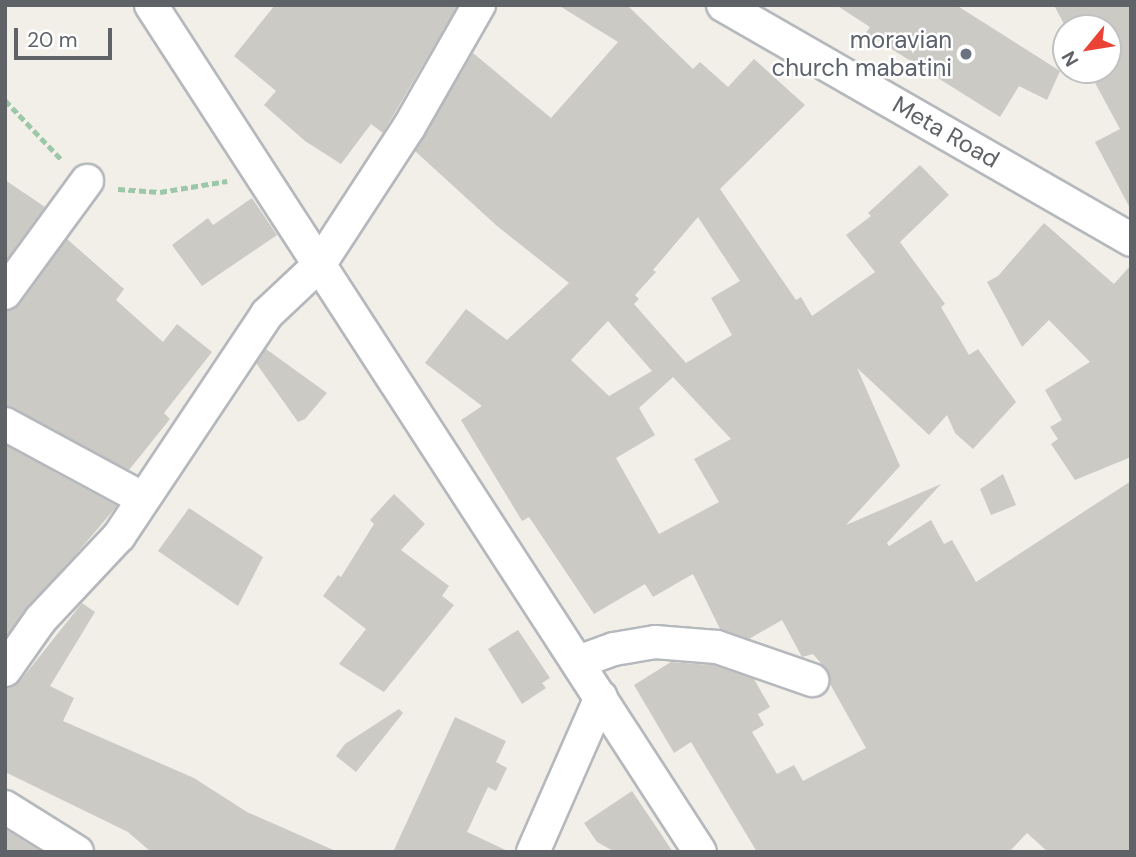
<!DOCTYPE html>
<html>
<head>
<meta charset="utf-8">
<style>
	body { margin:0 }
	#map { position:relative; width:1136px; height:857px; overflow:hidden; background:#f1efe8; font-family:"DM Sans",sans-serif }
	div>[style] { position:absolute }
	.building>* { inset:0; background:#cccac5 }
	.path>* { height:4.5px; margin-top:-2.25px; transform-origin:0; background:repeating-linear-gradient(90deg,#9cc7a9 0 7px,transparent 0 10.5px) }
	.roads { filter:drop-shadow(2px 0 #b5b8bc) drop-shadow(-2px 0 #b5b8bc) drop-shadow(0 2px #b5b8bc) drop-shadow(0 -2px #b5b8bc) }
	.minor>* { height:32px; margin:-16px; padding:0 16px; transform-origin:16px; border-radius:16px; background:#fff }
	.dots>* { width:19px; height:19px; translate:-50% -50%; box-sizing:border-box; border:4px solid #fff; border-radius:50% }
	span { translate:-50% -50%; white-space:nowrap; text-align:center; line-height:1.15; -webkit-text-stroke:5px #fff; paint-order:stroke }
	.worship-label { font-size:24px; color:#5b616d }
	.right { translate:-100% -50%; text-align:right }
	.street-label { font-size:24px; color:#5f6368 }
	.frame { position:absolute; inset:0; border:7px solid #5f6368; pointer-events:none }
	.north { position:absolute; left:1052px; top:14px; width:70px; height:70px; box-sizing:border-box; background:#fff; border:2px solid #bfc1c3; border-radius:50%; rotate:240deg; font-size:19px; font-weight:700; line-height:28px; text-align:center; color:#5f6368 }
	.north::after { content:''; display:block; margin:auto; width:24px; height:32px; background:#ea4335; clip-path:polygon(50% 0,100% 100%,50% 72%,0 100%) }
	.scale { position:absolute; left:14px; top:28px; width:98px; height:32px; box-sizing:border-box; border:4px solid #5f6368; border-top:0; padding-left:9px; font-size:21px; line-height:24px; white-space:nowrap; color:#5f6368; -webkit-text-stroke:5px #fff; paint-order:stroke }
</style>
</head>
<body>
<div id="map">
	<div class="building">
		<i style="clip-path:polygon(275px 5px,458px 5px,383px 133px,371px 124px,341px 164px,305px 141px,264px 105px,276px 91px,234px 56px)"></i>
		<i style="clip-path:polygon(evenodd,558px 5px,627px 5px,693px 69px,700px 62px,728px 87px,754px 59px,805px 105px,720px 189px,796px 300px,801px 297px,812px 316px,875px 272px,846px 235px,871px 216px,868px 213px,920px 165px,949px 195px,900px 242px,945px 304px,941px 307px,969px 355px,978px 349px,1016px 402px,973px 449px,955px 433px,947px 415px,929px 435px,857px 368px,900px 466px,846px 525px,941px 484px,887px 543px,889px 546px,931px 520px,944px 544px,952px 540px,976px 582px,1131px 481px,1131px 852px,1048px 852px,1027px 833px,1009px 852px,757px 852px,691px 742px,674px 753px,634px 685px,671px 662px,713px 665px,754px 679px,770px 707px,758px 714px,764px 725px,752px 732px,777px 774px,794px 765px,803px 781px,866px 748px,830px 684px,826px 669px,813px 654px,802px 657px,782px 620px,749px 639px,720px 629px,693px 574px,653px 597px,645px 584px,594px 614px,529px 517px,522px 521px,461px 420px,482px 406px,425px 363px,466px 309px,507px 340px,569px 283px,497px 226px,415px 151px,473px 53px,551px 118px,618px 42px,558px 5px,698px 217px,740px 281px,711px 298px,732px 335px,686px 363px,634px 304px,639px 299px,635px 295px,656px 272px,653px 270px,698px 217px,558px 5px,608px 321px,652px 371px,609px 396px,571px 360px,608px 321px,558px 5px,673px 377px,731px 439px,694px 459px,719px 502px,659px 534px,616px 458px,655px 435px,639px 408px,673px 377px)"></i>
		<i style="clip-path:polygon(836px 5px,956px 5px,1060px 71px,1047px 100px,1019px 86px,1000px 117px,866px 33px,870px 27px)"></i>
		<i style="clip-path:polygon(1054px 5px,1131px 5px,1131px 210px,1095px 142px,1120px 129px,1088px 70px,1108px 70px,1108px 28px,1066px 28px)"></i>
		<i style="clip-path:polygon(5px 180px,45px 207px,5px 262px)"></i>
		<i style="clip-path:polygon(252px 198px,277px 235px,202px 286px,172px 245px,208px 218px,213px 225px)"></i>
		<i style="clip-path:polygon(1044px 223px,1114px 284px,1131px 265px,1131px 457px,1075px 480px,1051px 444px,1058px 439px,1050px 427px,1062px 420px,1045px 390px,1090px 362px,1049px 320px,1022px 347px,987px 282px,998px 276px)"></i>
		<i style="clip-path:polygon(67px 239px,124px 289px,116px 300px,163px 342px,177px 324px,212px 352px,164px 413px,170px 419px,129px 470px,5px 406px,5px 311px,20px 304px)"></i>
		<i style="clip-path:polygon(266px 349px,327px 393px,305px 419px,298px 422px,256px 363px)"></i>
		<i style="clip-path:polygon(5px 445px,117px 506px,5px 638px)"></i>
		<i style="clip-path:polygon(1003px 474px,1016px 505px,991px 515px,980px 489px)"></i>
		<i style="clip-path:polygon(394px 494px,425px 524px,401px 550px,449px 586px,442px 596px,454px 605px,384px 692px,339px 664px,366px 629px,323px 596px,338px 575px,341px 577px,374px 524px,370px 520px)"></i>
		<i style="clip-path:polygon(189px 508px,263px 557px,238px 606px,158px 551px)"></i>
		<i style="clip-path:polygon(82px 603px,95px 612px,50px 686px,74px 698px,63px 721px,194px 778px,247px 812px,338px 852px,151px 852px,128px 832px,5px 772px,5px 688px,20px 681px)"></i>
		<i style="clip-path:polygon(518px 630px,550px 678px,542px 683px,546px 688px,522px 704px,488px 649px)"></i>
		<i style="clip-path:polygon(399px 709px,403px 713px,356px 772px,336px 756px,345px 744px)"></i>
		<i style="clip-path:polygon(455px 717px,506px 741px,496px 762px,507px 768px,496px 791px,488px 787px,467px 832px,510px 852px,393px 852px)"></i>
		<i style="clip-path:polygon(632px 791px,673px 852px,615px 852px,597px 842px,584px 823px)"></i>
		<i style="clip-path:polygon(5px 829px,42px 852px,5px 852px)"></i>
	</div>
	<div class="path">
		<i style="left:5px;top:100px;width:83px;rotate:46.5deg"></i>
		<i style="left:118px;top:189px;width:42px;rotate:4.1deg"></i>
		<i style="left:160px;top:192px;width:68px;rotate:-9.3deg"></i>
	</div>
	<div class="roads">
		<div class="minor">
			<i style="left:151px;top:5px;width:1009px;rotate:57.05deg"></i>
			<i style="left:723px;top:5px;width:471px;rotate:29.9deg"></i>
			<i style="left:5px;top:293px;width:139px;rotate:-53.8deg"></i>
			<i style="left:5px;top:424px;width:156px;rotate:28.4deg"></i>
			<i style="left:578px;top:662px;width:38px;rotate:-20deg"></i>
			<i style="left:614px;top:649px;width:42px;rotate:-9.7deg"></i>
			<i style="left:655px;top:642px;width:62px;rotate:4.6deg"></i>
			<i style="left:717px;top:647px;width:101px;rotate:19.2deg"></i>
			<i style="left:5px;top:670px;width:62px;rotate:-54.8deg"></i>
			<i style="left:41px;top:619px;width:114px;rotate:-46.8deg"></i>
			<i style="left:119px;top:536px;width:267px;rotate:-56.3deg"></i>
			<i style="left:267px;top:314px;width:71px;rotate:-43.3deg"></i>
			<i style="left:319px;top:265px;width:165px;rotate:-56.9deg"></i>
			<i style="left:409px;top:127px;width:141px;rotate:-60.2deg"></i>
			<i style="left:5px;top:807px;width:85px;rotate:32deg"></i>
			<i style="left:533px;top:852px;width:169px;rotate:-66.3deg"></i>
		</div>
	</div>
	<div class="dots">
		<i style="left:966px;top:54px;background:#6b7280"></i>
	</div>
	<div class="worship-label">
		<span class="right" style="left:952px;top:54px">moravian<br>church mabatini</span>
	</div>
	<div class="street-label">
		<span style="left:946px;top:132px;rotate:30deg">Meta Road</span>
	</div>
	<div class="frame"></div>
	<div class="north">N</div>
	<div class="scale">20 m</div>
</div>
</body>
</html>
